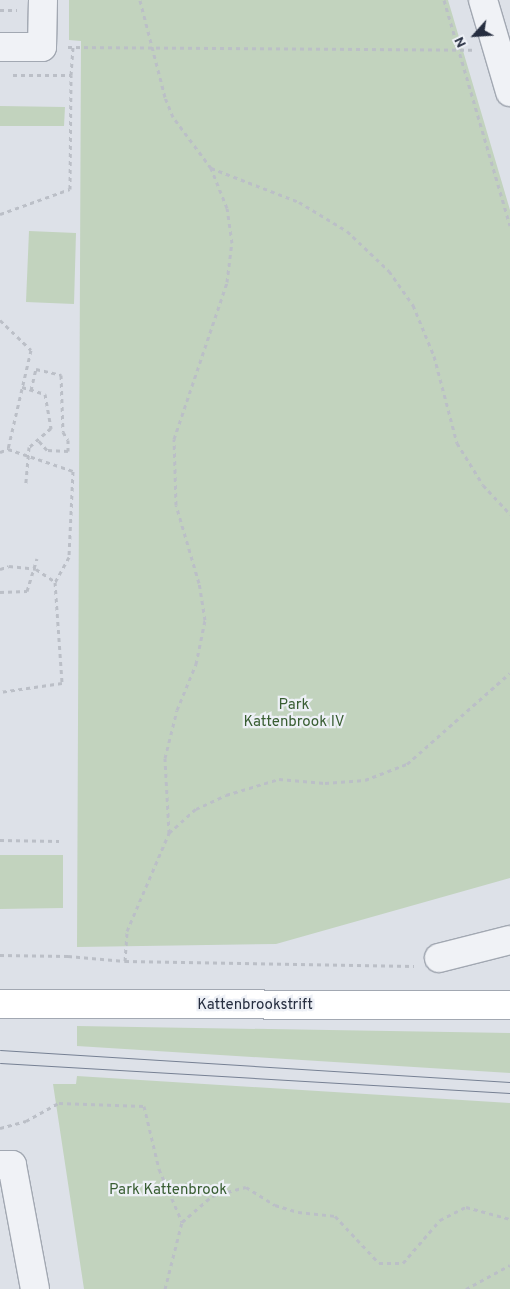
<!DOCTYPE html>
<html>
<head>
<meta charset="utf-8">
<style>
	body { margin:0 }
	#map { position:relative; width:510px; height:1289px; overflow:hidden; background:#dde1e8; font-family:Overpass,sans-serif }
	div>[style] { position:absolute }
	.green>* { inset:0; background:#c2d3be }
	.path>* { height:3px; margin-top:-1.5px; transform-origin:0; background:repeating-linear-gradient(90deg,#bbbfc7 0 4px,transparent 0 8px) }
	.roads { filter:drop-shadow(1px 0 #a2a8b2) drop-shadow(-1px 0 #a2a8b2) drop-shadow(0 1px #a2a8b2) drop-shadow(0 -1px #a2a8b2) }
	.minor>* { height:28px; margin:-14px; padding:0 14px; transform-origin:14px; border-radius:14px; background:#f0f2f6 }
	.major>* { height:28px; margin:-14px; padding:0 14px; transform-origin:14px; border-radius:14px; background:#fff }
	.tram>* { height:1px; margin:-0.5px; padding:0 0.5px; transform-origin:0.5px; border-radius:0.5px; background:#768093 }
	span { translate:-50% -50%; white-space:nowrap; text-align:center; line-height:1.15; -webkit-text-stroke:4.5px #edf0f6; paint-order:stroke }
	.park-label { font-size:15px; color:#385d32 }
	.street-label { font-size:15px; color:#262e40 }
	.north { position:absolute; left:450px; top:10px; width:50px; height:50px; -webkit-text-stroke:4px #edf0f6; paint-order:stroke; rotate:244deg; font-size:14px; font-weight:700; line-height:20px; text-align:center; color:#262e40 }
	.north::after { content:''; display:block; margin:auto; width:18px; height:22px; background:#262e40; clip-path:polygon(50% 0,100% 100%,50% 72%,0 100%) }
</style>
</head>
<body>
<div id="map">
	<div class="green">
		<i style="clip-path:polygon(69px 0,448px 0,510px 210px,510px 878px,276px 944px,77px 947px,81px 41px,69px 40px)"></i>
		<i style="clip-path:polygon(0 106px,65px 107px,64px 126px,0 126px)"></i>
		<i style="clip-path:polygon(29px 231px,76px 233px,74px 304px,26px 302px)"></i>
		<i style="clip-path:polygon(0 855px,63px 855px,63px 908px,0 909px)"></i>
		<i style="clip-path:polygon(77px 1026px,510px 1033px,510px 1073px,77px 1046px)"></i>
		<i style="clip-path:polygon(77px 1076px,510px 1103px,510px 1289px,84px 1289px,53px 1084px,76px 1084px)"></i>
	</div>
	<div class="path">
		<i style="left:444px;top:0;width:235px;rotate:73.7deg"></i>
		<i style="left:0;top:10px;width:17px"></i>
		<i style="left:68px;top:47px;width:404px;rotate:0.4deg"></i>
		<i style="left:13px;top:75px;width:58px"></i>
		<i style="left:71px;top:75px;width:28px;rotate:-86deg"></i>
		<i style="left:211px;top:168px;width:94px;rotate:21.1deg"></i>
		<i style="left:299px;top:202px;width:56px;rotate:31.1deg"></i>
		<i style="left:347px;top:231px;width:58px;rotate:43.6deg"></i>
		<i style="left:389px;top:271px;width:42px;rotate:54.8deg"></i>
		<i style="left:413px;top:305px;width:55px;rotate:67.6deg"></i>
		<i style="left:434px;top:356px;width:90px;rotate:75.2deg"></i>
		<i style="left:457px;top:443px;width:49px;rotate:58.2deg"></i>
		<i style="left:483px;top:485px;width:40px;rotate:47deg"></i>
		<i style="left:0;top:214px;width:74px;rotate:-19.7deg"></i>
		<i style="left:70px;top:189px;width:114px;rotate:-89.5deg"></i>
		<i style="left:0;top:320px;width:43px;rotate:44.1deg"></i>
		<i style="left:31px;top:350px;width:102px;rotate:103.1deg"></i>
		<i style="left:8px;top:449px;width:69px;rotate:18.7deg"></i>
		<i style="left:73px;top:471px;width:86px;rotate:92.7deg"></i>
		<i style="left:69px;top:557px;width:29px;rotate:119deg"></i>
		<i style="left:55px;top:582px;width:101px;rotate:86deg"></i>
		<i style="left:62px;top:683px;width:63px;rotate:171.7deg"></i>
		<i style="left:22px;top:387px;width:24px;rotate:17deg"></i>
		<i style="left:45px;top:394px;width:35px;rotate:80deg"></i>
		<i style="left:51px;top:428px;width:29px;rotate:139deg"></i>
		<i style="left:29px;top:447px;width:37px;rotate:95deg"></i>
		<i style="left:31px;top:390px;width:22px;rotate:-77deg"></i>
		<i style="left:36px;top:369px;width:26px;rotate:13deg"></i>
		<i style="left:61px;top:375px;width:57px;rotate:88deg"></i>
		<i style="left:63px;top:432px;width:9px;rotate:58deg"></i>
		<i style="left:68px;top:440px;width:11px;rotate:90deg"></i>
		<i style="left:68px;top:451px;width:21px;rotate:-177deg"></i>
		<i style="left:47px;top:450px;width:13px;rotate:-132deg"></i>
		<i style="left:0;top:452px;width:9px;rotate:-21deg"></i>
		<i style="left:0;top:569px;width:9px;rotate:-18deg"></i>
		<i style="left:9px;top:566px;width:27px;rotate:6deg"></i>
		<i style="left:36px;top:569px;width:23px;rotate:34deg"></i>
		<i style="left:0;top:592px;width:27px;rotate:-2deg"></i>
		<i style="left:27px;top:591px;width:34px;rotate:-73deg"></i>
		<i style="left:169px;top:833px;width:36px;rotate:-42deg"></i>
		<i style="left:196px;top:809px;width:33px;rotate:-25deg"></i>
		<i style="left:226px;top:795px;width:55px;rotate:-16.8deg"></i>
		<i style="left:279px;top:779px;width:46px;rotate:5deg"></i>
		<i style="left:325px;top:783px;width:40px;rotate:-4.3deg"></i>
		<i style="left:365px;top:780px;width:45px;rotate:-20.9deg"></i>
		<i style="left:407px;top:764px;width:137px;rotate:-41.5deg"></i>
		<i style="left:0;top:840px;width:59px;rotate:1deg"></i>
		<i style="left:0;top:955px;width:68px;rotate:0.8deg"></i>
		<i style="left:68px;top:956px;width:57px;rotate:5deg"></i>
		<i style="left:125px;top:961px;width:289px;rotate:1deg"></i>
		<i style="left:125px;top:961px;width:30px;rotate:-86deg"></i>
		<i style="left:127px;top:931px;width:107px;rotate:-66.8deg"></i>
		<i style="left:169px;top:833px;width:75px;rotate:-93.1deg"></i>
		<i style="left:165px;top:758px;width:49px;rotate:-76deg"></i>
		<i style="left:177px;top:710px;width:50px;rotate:-67.6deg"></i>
		<i style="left:196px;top:664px;width:45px;rotate:-78.4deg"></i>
		<i style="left:205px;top:620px;width:37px;rotate:-99deg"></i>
		<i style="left:199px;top:583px;width:81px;rotate:-106.4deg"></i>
		<i style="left:176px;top:505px;width:66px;rotate:-91.7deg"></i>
		<i style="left:174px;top:439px;width:166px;rotate:-71.3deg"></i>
		<i style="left:227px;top:282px;width:39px;rotate:-83deg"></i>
		<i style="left:232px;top:243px;width:35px;rotate:-98deg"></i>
		<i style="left:227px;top:208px;width:43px;rotate:-111.8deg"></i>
		<i style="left:211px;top:168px;width:64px;rotate:-126.7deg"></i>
		<i style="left:173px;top:117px;width:22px;rotate:-112deg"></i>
		<i style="left:165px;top:97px;width:100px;rotate:-104.5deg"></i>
		<i style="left:0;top:1128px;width:27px;rotate:-15deg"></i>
		<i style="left:26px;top:1121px;width:38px;rotate:-29deg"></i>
		<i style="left:59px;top:1103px;width:85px;rotate:2deg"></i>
		<i style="left:144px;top:1106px;width:65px;rotate:76.6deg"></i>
		<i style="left:159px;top:1169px;width:58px;rotate:66.5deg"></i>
		<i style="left:165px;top:1289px;width:69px;rotate:-75.8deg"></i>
		<i style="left:182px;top:1222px;width:40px;rotate:-41deg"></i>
		<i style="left:212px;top:1196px;width:35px;rotate:-15deg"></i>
		<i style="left:246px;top:1187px;width:34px;rotate:32deg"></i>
		<i style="left:275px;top:1205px;width:24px;rotate:17deg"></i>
		<i style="left:298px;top:1212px;width:37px;rotate:6deg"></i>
		<i style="left:335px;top:1216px;width:64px;rotate:46.9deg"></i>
		<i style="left:379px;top:1263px;width:24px"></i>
		<i style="left:403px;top:1263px;width:57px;rotate:-49.3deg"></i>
		<i style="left:440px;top:1220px;width:29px;rotate:-27deg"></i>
		<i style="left:466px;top:1207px;width:46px;rotate:15.3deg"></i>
		<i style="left:466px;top:1289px;width:50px;rotate:-28.6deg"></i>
	</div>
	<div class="roads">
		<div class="minor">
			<i style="left:483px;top:0;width:96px;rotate:73.6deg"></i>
			<i style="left:0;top:47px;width:42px"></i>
			<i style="left:42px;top:47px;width:47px;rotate:-88.8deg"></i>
			<i style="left:439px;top:958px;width:73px;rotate:-14.2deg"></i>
			<i style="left:0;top:1165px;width:12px"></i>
			<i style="left:12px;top:1165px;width:126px;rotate:79.5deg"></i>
		</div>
		<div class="major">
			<i style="left:0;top:1004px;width:510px;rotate:0.11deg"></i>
		</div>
	</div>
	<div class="tram">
		<i style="left:0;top:1050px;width:511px;rotate:3.59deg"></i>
		<i style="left:0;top:1063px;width:511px;rotate:3.37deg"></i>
	</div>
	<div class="park-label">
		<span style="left:294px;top:714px">Park<br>Kattenbrook IV</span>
		<span style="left:168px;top:1191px">Park Kattenbrook</span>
	</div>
	<div class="street-label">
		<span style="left:255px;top:1006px">Kattenbrookstrift</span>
	</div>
	<div class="north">N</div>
</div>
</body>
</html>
